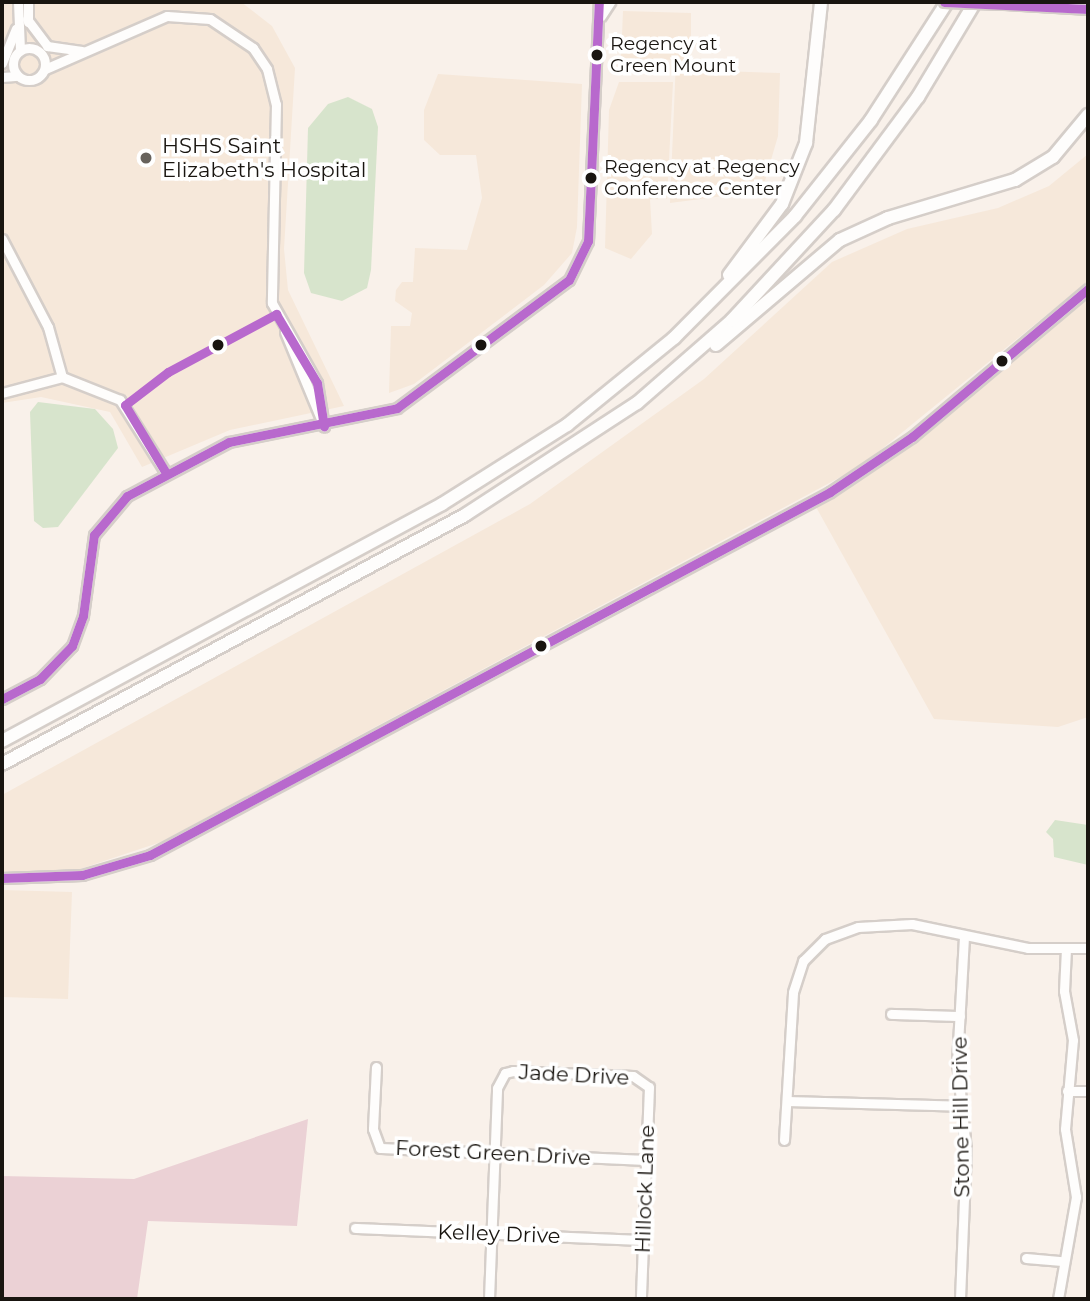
<!DOCTYPE html>
<html>
<head>
<meta charset="utf-8">
<style>
	body { margin:0 }
	#map { position:relative; width:1090px; height:1301px; overflow:hidden; background:#f9f1ea; font-family:Montserrat,sans-serif }
	div>[style] { position:absolute }
	.built>* { inset:0; background:#f6e8da }
	.green>* { inset:0; background:#ebd1d5 }
	.water>* { inset:0; background:#d7e4cc }
	.roads { filter:drop-shadow(2px 0 #d5cec9) drop-shadow(-2px 0 #d5cec9) drop-shadow(0 2px #d5cec9) drop-shadow(0 -2px #d5cec9) }
	.minor>* { height:9px; margin:-4.5px; padding:0 4.5px; transform-origin:4.5px; border-radius:4.5px; background:#fefdfc }
	.minor>.ring { margin:-4.5px; padding:0; box-sizing:content-box; background:none; border:9px solid #fefdfc; border-radius:50% }
	.highway>* { height:12px; margin:-6px; padding:0 6px; transform-origin:6px; border-radius:6px; background:#fefdfc }
	.bridges { filter:drop-shadow(2px 0 #d5cec9) drop-shadow(-2px 0 #d5cec9) drop-shadow(0 2px #d5cec9) drop-shadow(0 -2px #d5cec9) }
	.minor-bridge>* { height:9px; margin:-4.5px; padding:0 4.5px; transform-origin:4.5px; border-radius:4.5px; background:#fefdfc }
	.bus-1>* { height:9px; margin:-4.5px; padding:0 4.5px; transform-origin:4.5px; border-radius:4.5px; background:#b869cd }
	.dots>* { width:19px; height:19px; translate:-50% -50%; box-sizing:border-box; border:4px solid #fff; border-radius:50% }
	span { translate:-50% -50%; white-space:nowrap; text-align:center; line-height:1.15; -webkit-text-stroke:7px #fff; paint-order:stroke }
	.bus-label { font-size:19px; color:#191510 }
	.left { translate:0 -50%; text-align:left }
	.poi-label { font-size:21px; color:#191510 }
	.street-label { font-size:21px; color:#191510 }
	.frame { position:absolute; inset:0; border:4px solid #191510; pointer-events:none }
</style>
</head>
<body>
<div id="map">
	<div class="built">
		<i style="clip-path:polygon(2px 2px,241px 2px,272px 26px,295px 68px,284px 249px,288px 290px,344px 406px,230px 430px,142px 467px,110px 412px,41px 397px,2px 403px)"></i>
		<i style="clip-path:polygon(623px 11px,691px 13px,691px 70px,780px 73px,778px 136px,762px 191px,670px 203px,676px 60px,621px 58px)"></i>
		<i style="clip-path:polygon(438px 74px,582px 84px,577px 227px,572px 253px,544px 285px,414px 384px,389px 393px,391px 326px,410px 326px,412px 313px,395px 301px,396px 290px,402px 282px,413px 282px,415px 248px,467px 250px,482px 198px,476px 155px,440px 155px,424px 140px,424px 110px)"></i>
		<i style="clip-path:polygon(619px 82px,673px 82px,667px 199px,650px 199px,652px 234px,631px 259px,605px 248px,609px 110px)"></i>
		<i style="clip-path:polygon(1088px 154px,1088px 281px,861px 466px,161px 842px,80px 869px,2px 872px,2px 795px,530px 504px,704px 379px,832px 262px,907px 229px,998px 208px,1049px 186px)"></i>
		<i style="clip-path:polygon(1088px 296px,1088px 717px,1058px 727px,934px 719px,816px 507px,922px 438px)"></i>
		<i style="clip-path:polygon(2px 890px,72px 892px,68px 999px,2px 997px)"></i>
	</div>
	<div class="green">
		<i style="clip-path:polygon(308px 1119px,297px 1226px,148px 1221px,137px 1299px,2px 1299px,2px 1176px,134px 1179px)"></i>
	</div>
	<div class="water">
		<i style="clip-path:polygon(348px 97px,372px 109px,378px 127px,371px 270px,367px 288px,342px 301px,311px 293px,304px 273px,308px 128px,328px 104px)"></i>
		<i style="clip-path:polygon(38px 402px,95px 409px,113px 429px,118px 448px,58px 527px,43px 528px,34px 521px,30px 412px)"></i>
		<i style="clip-path:polygon(1055px 820px,1088px 825px,1088px 865px,1054px 857px,1053px 839px,1046px 832px)"></i>
	</div>
	<div class="roads">
		<div class="minor">
			<i style="left:18px;top:2px;width:48px;rotate:87.6deg"></i>
			<i style="left:1005px;top:4px;width:83px;rotate:3.4deg"></i>
			<i style="left:601px;top:16px;width:17px;rotate:-57deg"></i>
			<i style="left:27px;top:19px;width:34px;rotate:53deg"></i>
			<i style="left:47px;top:46px;width:35px;rotate:8deg"></i>
			<i style="left:28px;top:22px;width:20px;rotate:-90deg"></i>
			<i class="ring" style="left:13px;top:48px;width:23px;height:23px"></i>
			<i style="left:2px;top:63px;width:37px;rotate:-68deg"></i>
			<i style="left:45px;top:69px;width:133px;rotate:-23.5deg"></i>
			<i style="left:167px;top:16px;width:43px;rotate:4deg"></i>
			<i style="left:210px;top:19px;width:52px;rotate:34deg"></i>
			<i style="left:253px;top:48px;width:25px;rotate:56deg"></i>
			<i style="left:267px;top:69px;width:36px;rotate:76deg"></i>
			<i style="left:276px;top:104px;width:199px;rotate:91.2deg"></i>
			<i style="left:272px;top:303px;width:92px;rotate:60.6deg"></i>
			<i style="left:317px;top:383px;width:44px;rotate:80.8deg"></i>
			<i style="left:2px;top:77px;width:16px;rotate:-4deg"></i>
			<i style="left:2px;top:239px;width:99px;rotate:62.4deg"></i>
			<i style="left:48px;top:327px;width:52px;rotate:74.4deg"></i>
			<i style="left:62px;top:377px;width:62px;rotate:21.6deg"></i>
			<i style="left:120px;top:400px;width:86px;rotate:57.8deg"></i>
			<i style="left:285px;top:332px;width:102px;rotate:67.5deg"></i>
			<i style="left:2px;top:393px;width:62px;rotate:-14.9deg"></i>
			<i style="left:2px;top:699px;width:43px;rotate:-27.8deg"></i>
			<i style="left:40px;top:679px;width:46px;rotate:-45.9deg"></i>
			<i style="left:72px;top:646px;width:32px;rotate:-70deg"></i>
			<i style="left:83px;top:616px;width:82px;rotate:-82.3deg"></i>
			<i style="left:94px;top:535px;width:51px;rotate:-49.8deg"></i>
			<i style="left:127px;top:496px;width:115px;rotate:-27.9deg"></i>
			<i style="left:229px;top:442px;width:171px;rotate:-11.4deg"></i>
			<i style="left:397px;top:408px;width:214px;rotate:-36.7deg"></i>
			<i style="left:569px;top:280px;width:43px;rotate:-64deg"></i>
			<i style="left:588px;top:241px;width:239px;rotate:-87.4deg"></i>
			<i style="left:2px;top:878px;width:80px;rotate:-2.1deg"></i>
			<i style="left:82px;top:875px;width:71px;rotate:-16.4deg"></i>
			<i style="left:150px;top:855px;width:771px;rotate:-28.09deg"></i>
			<i style="left:830px;top:492px;width:99px;rotate:-33.9deg"></i>
			<i style="left:912px;top:437px;width:230px;rotate:-40.1deg"></i>
			<i style="left:891px;top:1014px;width:69px;rotate:1.7deg"></i>
			<i style="left:376px;top:1067px;width:62px;rotate:92.8deg"></i>
			<i style="left:373px;top:1129px;width:20px;rotate:70deg"></i>
			<i style="left:380px;top:1148px;width:267px;rotate:2.6deg"></i>
			<i style="left:1067px;top:1091px;width:21px"></i>
			<i style="left:787px;top:1101px;width:174px;rotate:1.6deg"></i>
			<i style="left:784px;top:1140px;width:148px;rotate:-86.5deg"></i>
			<i style="left:793px;top:992px;width:33px;rotate:-72deg"></i>
			<i style="left:803px;top:961px;width:31px;rotate:-45deg"></i>
			<i style="left:825px;top:939px;width:35px;rotate:-20deg"></i>
			<i style="left:858px;top:927px;width:54px;rotate:-3.2deg"></i>
			<i style="left:912px;top:924px;width:118px;rotate:11.7deg"></i>
			<i style="left:1028px;top:948px;width:60px"></i>
			<i style="left:355px;top:1228px;width:288px;rotate:2.4deg"></i>
			<i style="left:1026px;top:1258px;width:36px;rotate:5deg"></i>
			<i style="left:489px;top:1299px;width:211px;rotate:-87.8deg"></i>
			<i style="left:497px;top:1088px;width:17px;rotate:-62deg"></i>
			<i style="left:505px;top:1073px;width:8px;rotate:-14deg"></i>
			<i style="left:513px;top:1071px;width:120px;rotate:2.4deg"></i>
			<i style="left:633px;top:1076px;width:19px;rotate:35deg"></i>
			<i style="left:649px;top:1087px;width:212px;rotate:92.2deg"></i>
			<i style="left:960px;top:1299px;width:150px;rotate:-87.7deg"></i>
			<i style="left:966px;top:1149px;width:87px;rotate:-95.9deg"></i>
			<i style="left:957px;top:1062px;width:126px;rotate:-86.8deg"></i>
			<i style="left:1058px;top:1299px;width:104px;rotate:-80deg"></i>
			<i style="left:1076px;top:1197px;width:69px;rotate:-99.2deg"></i>
			<i style="left:1065px;top:1129px;width:89px;rotate:-84.9deg"></i>
			<i style="left:1073px;top:1040px;width:50px;rotate:-100.4deg"></i>
			<i style="left:1064px;top:991px;width:42px;rotate:-87.3deg"></i>
		</div>
		<div class="highway">
			<i style="left:729px;top:275px;width:89px;rotate:-53.3deg"></i>
			<i style="left:782px;top:204px;width:66px;rotate:-68.5deg"></i>
			<i style="left:806px;top:143px;width:142px;rotate:-83.9deg"></i>
			<i style="left:716px;top:345px;width:162px;rotate:-40.3deg"></i>
			<i style="left:840px;top:240px;width:53px;rotate:-24.6deg"></i>
			<i style="left:888px;top:218px;width:133px;rotate:-16.7deg"></i>
			<i style="left:1015px;top:180px;width:44px;rotate:-31.2deg"></i>
			<i style="left:1053px;top:157px;width:55px;rotate:-50.2deg"></i>
			<i style="left:2px;top:741px;width:500px;rotate:-28.3deg"></i>
			<i style="left:442px;top:504px;width:148px;rotate:-32.3deg"></i>
			<i style="left:567px;top:425px;width:138px;rotate:-39.1deg"></i>
			<i style="left:674px;top:338px;width:172px;rotate:-45.2deg"></i>
			<i style="left:795px;top:216px;width:122px;rotate:-51.6deg"></i>
			<i style="left:871px;top:120px;width:140px;rotate:-57.2deg"></i>
			<i style="left:2px;top:764px;width:526px;rotate:-28.27deg"></i>
			<i style="left:465px;top:515px;width:205px;rotate:-33.1deg"></i>
			<i style="left:637px;top:403px;width:126px;rotate:-41.1deg"></i>
			<i style="left:732px;top:320px;width:150px;rotate:-47.2deg"></i>
			<i style="left:834px;top:210px;width:141px;rotate:-53.4deg"></i>
			<i style="left:918px;top:97px;width:111px;rotate:-59deg"></i>
		</div>
	</div>
	<div class="bridges">
		<div class="minor-bridge">
			<i style="left:944px;top:2px;width:61px;rotate:1.9deg"></i>
		</div>
	</div>
	<div class="bus-1">
		<i style="left:944px;top:2px;width:144px;rotate:2.8deg"></i>
		<i style="left:276px;top:314px;width:80px;rotate:59.3deg"></i>
		<i style="left:317px;top:383px;width:44px;rotate:80.8deg"></i>
		<i style="left:125px;top:405px;width:54px;rotate:-37.5deg"></i>
		<i style="left:168px;top:372px;width:123px;rotate:-28.2deg"></i>
		<i style="left:125px;top:405px;width:79px;rotate:58.9deg"></i>
		<i style="left:2px;top:699px;width:43px;rotate:-27.8deg"></i>
		<i style="left:40px;top:679px;width:46px;rotate:-45.9deg"></i>
		<i style="left:72px;top:646px;width:32px;rotate:-70deg"></i>
		<i style="left:83px;top:616px;width:82px;rotate:-82.3deg"></i>
		<i style="left:94px;top:535px;width:51px;rotate:-49.8deg"></i>
		<i style="left:127px;top:496px;width:115px;rotate:-27.9deg"></i>
		<i style="left:229px;top:442px;width:171px;rotate:-11.4deg"></i>
		<i style="left:397px;top:408px;width:214px;rotate:-36.7deg"></i>
		<i style="left:569px;top:280px;width:43px;rotate:-64deg"></i>
		<i style="left:588px;top:241px;width:239px;rotate:-87.4deg"></i>
		<i style="left:2px;top:878px;width:80px;rotate:-2.1deg"></i>
		<i style="left:82px;top:875px;width:71px;rotate:-16.4deg"></i>
		<i style="left:150px;top:855px;width:771px;rotate:-28.09deg"></i>
		<i style="left:830px;top:492px;width:99px;rotate:-33.9deg"></i>
		<i style="left:912px;top:437px;width:230px;rotate:-40.1deg"></i>
	</div>
	<div class="dots">
		<i style="left:597px;top:55px;background:#191510"></i>
		<i style="left:146px;top:158px;background:#67625c"></i>
		<i style="left:591px;top:178px;background:#191510"></i>
		<i style="left:218px;top:345px;background:#191510"></i>
		<i style="left:481px;top:345px;background:#191510"></i>
		<i style="left:1002px;top:361px;background:#191510"></i>
		<i style="left:541px;top:646px;background:#191510"></i>
	</div>
	<div class="bus-label">
		<span class="left" style="left:610px;top:55px">Regency at<br>Green Mount</span>
		<span class="left" style="left:604px;top:178px">Regency at Regency<br>Conference Center</span>
	</div>
	<div class="poi-label">
		<span class="left" style="left:162px;top:158px">HSHS Saint<br>Elizabeth's Hospital</span>
	</div>
	<div class="street-label">
		<span style="left:574px;top:1075px;rotate:3deg">Jade Drive</span>
		<span style="left:961px;top:1117px;rotate:-91deg">Stone Hill Drive</span>
		<span style="left:493px;top:1153px;rotate:3deg">Forest Green Drive</span>
		<span style="left:645px;top:1189px;rotate:-88deg">Hillock Lane</span>
		<span style="left:499px;top:1234px;rotate:2deg">Kelley Drive</span>
	</div>
	<div class="frame"></div>
</div>
</body>
</html>
